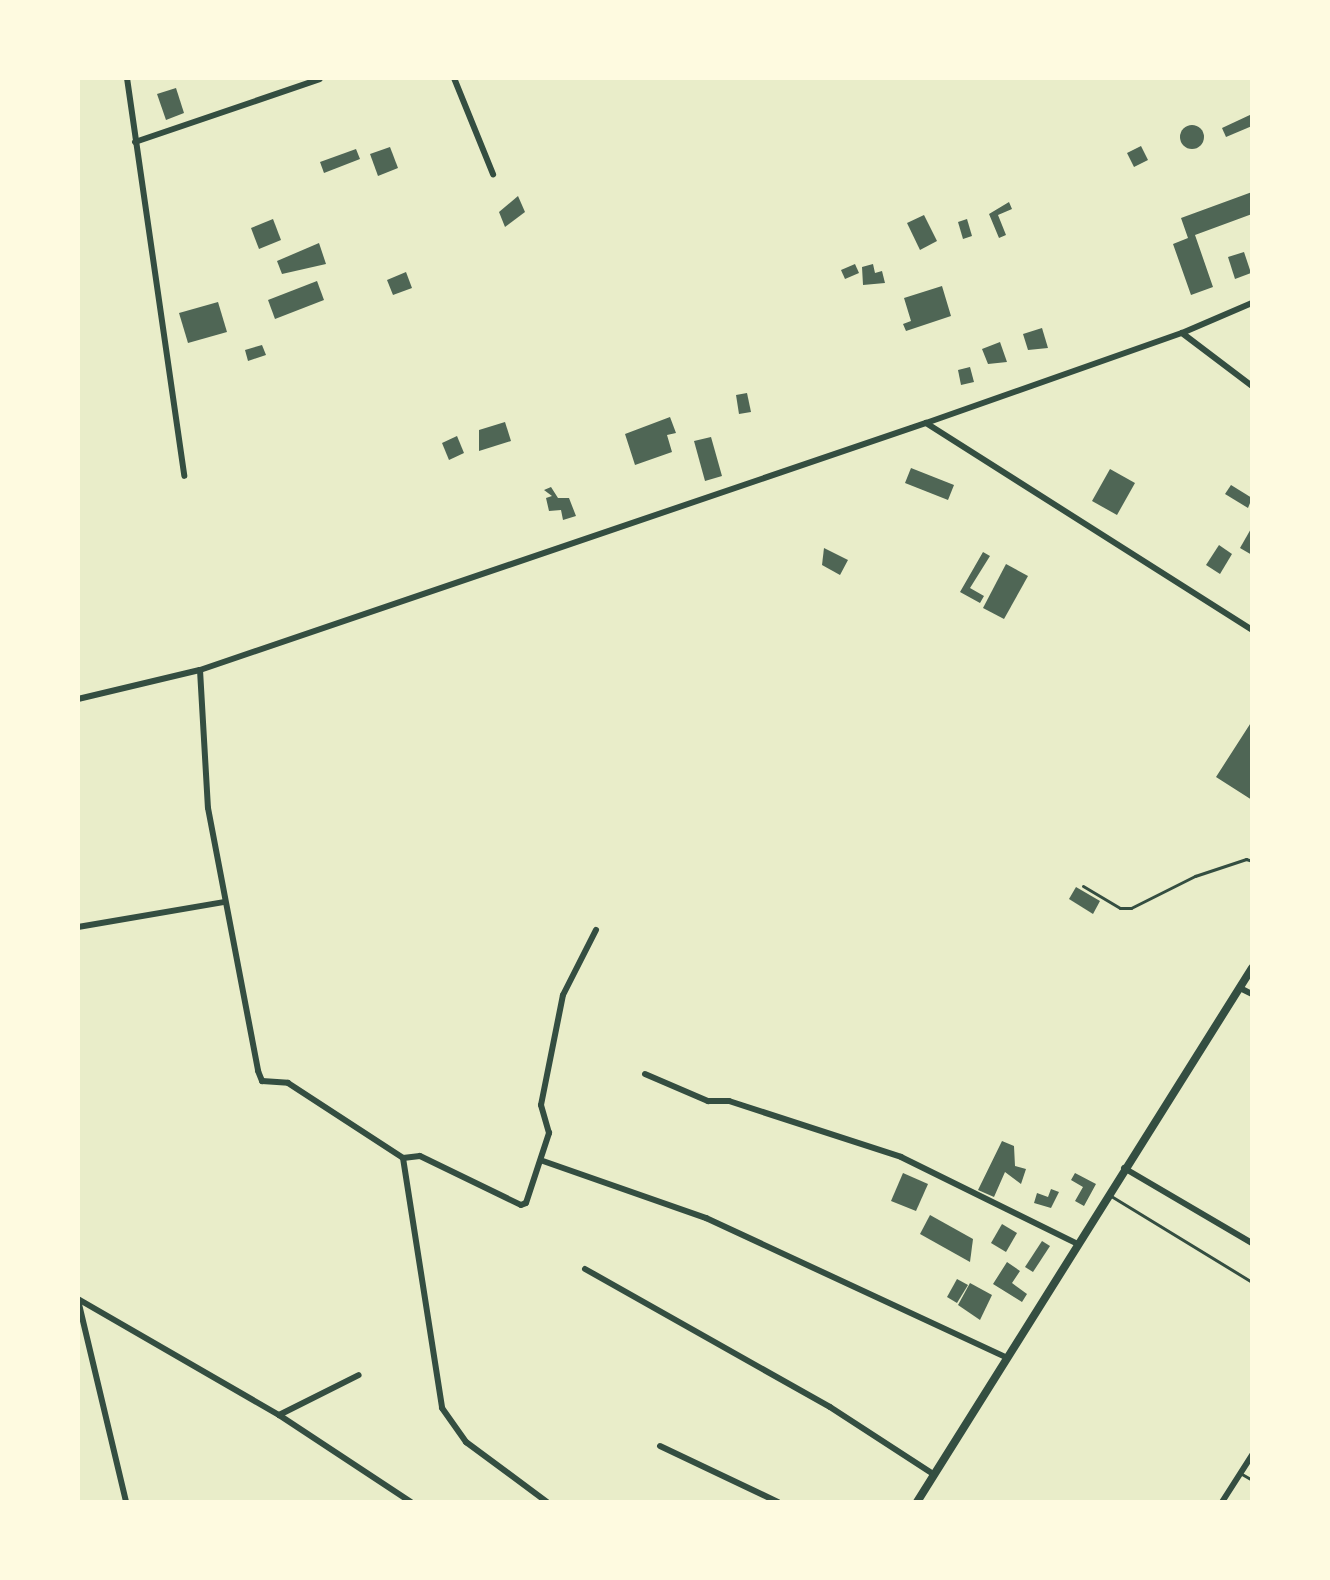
<!DOCTYPE html>
<html>
<head>
<meta charset="utf-8">
<style>
	body { margin:0 }
	#map { position:relative; width:1330px; height:1580px; overflow:hidden; background:#e9edc9; font-family:"Crimson Pro",serif }
	div>[style] { position:absolute }
	.building>* { inset:0; background:#4f6655 }
	.round { border-radius:50% }
	.service>* { height:3px; margin:-1.5px; padding:0 1.5px; transform-origin:1.5px; border-radius:1.5px; background:#344e41 }
	.minor>* { height:6px; margin:-3px; padding:0 3px; transform-origin:3px; border-radius:3px; background:#344e41 }
	.secondary>* { height:8px; margin:-4px; padding:0 4px; transform-origin:4px; border-radius:4px; background:#344e41 }
	span { translate:-50% -50%; white-space:nowrap; text-align:center; line-height:1.15; -webkit-text-stroke:6px #fefae0; paint-order:stroke }
	.frame { position:absolute; inset:0; border:80px solid #fefae0; pointer-events:none }
</style>
</head>
<body>
<div id="map">
	<div class="building">
		<i style="clip-path:polygon(176px 88px,184px 113px,166px 120px,157px 94px)"></i>
		<i style="clip-path:polygon(1252px 114px,1252px 126px,1226px 137px,1222px 128px)"></i>
		<i class="round" style="left:1180px;top:125px;width:24px;height:24px"></i>
		<i style="clip-path:polygon(1141px 146px,1148px 160px,1134px 167px,1127px 153px)"></i>
		<i style="clip-path:polygon(390px 147px,398px 168px,378px 176px,370px 154px)"></i>
		<i style="clip-path:polygon(356px 149px,360px 159px,324px 173px,320px 162px)"></i>
		<i style="clip-path:polygon(1252px 192px,1252px 214px,1195px 235px,1213px 287px,1191px 295px,1173px 244px,1188px 238px,1181px 218px)"></i>
		<i style="clip-path:polygon(518px 196px,525px 212px,505px 227px,499px 212px)"></i>
		<i style="clip-path:polygon(1009px 202px,1012px 209px,998px 215px,1006px 235px,999px 238px,989px 214px)"></i>
		<i style="clip-path:polygon(924px 215px,937px 241px,920px 250px,907px 223px)"></i>
		<i style="clip-path:polygon(273px 219px,281px 240px,259px 249px,251px 228px)"></i>
		<i style="clip-path:polygon(967px 219px,972px 236px,963px 239px,958px 222px)"></i>
		<i style="clip-path:polygon(319px 243px,326px 264px,282px 274px,277px 261px)"></i>
		<i style="clip-path:polygon(1244px 252px,1251px 273px,1235px 279px,1228px 257px)"></i>
		<i style="clip-path:polygon(855px 264px,859px 273px,845px 279px,841px 270px)"></i>
		<i style="clip-path:polygon(873px 264px,875px 273px,882px 271px,885px 283px,863px 285px,862px 267px)"></i>
		<i style="clip-path:polygon(406px 272px,412px 288px,393px 295px,387px 280px)"></i>
		<i style="clip-path:polygon(317px 281px,324px 300px,275px 319px,268px 300px)"></i>
		<i style="clip-path:polygon(942px 286px,951px 316px,906px 331px,903px 324px,911px 321px,904px 298px)"></i>
		<i style="clip-path:polygon(218px 302px,227px 332px,188px 343px,179px 313px)"></i>
		<i style="clip-path:polygon(1042px 328px,1048px 348px,1028px 350px,1023px 334px)"></i>
		<i style="clip-path:polygon(1000px 342px,1007px 362px,988px 364px,982px 349px)"></i>
		<i style="clip-path:polygon(262px 345px,266px 355px,248px 361px,245px 350px)"></i>
		<i style="clip-path:polygon(970px 367px,974px 382px,961px 385px,958px 370px)"></i>
		<i style="clip-path:polygon(747px 393px,751px 412px,739px 414px,736px 395px)"></i>
		<i style="clip-path:polygon(670px 417px,676px 433px,667px 435px,672px 452px,635px 465px,625px 434px)"></i>
		<i style="clip-path:polygon(505px 422px,511px 441px,479px 451px,479px 430px)"></i>
		<i style="clip-path:polygon(457px 436px,464px 453px,449px 460px,442px 443px)"></i>
		<i style="clip-path:polygon(711px 437px,722px 476px,705px 481px,694px 441px)"></i>
		<i style="clip-path:polygon(911px 468px,954px 485px,948px 500px,905px 483px)"></i>
		<i style="clip-path:polygon(1110px 469px,1135px 483px,1117px 515px,1092px 501px)"></i>
		<i style="clip-path:polygon(1231px 485px,1252px 498px,1248px 508px,1225px 494px)"></i>
		<i style="clip-path:polygon(551px 487px,558px 498px,569px 498px,576px 516px,563px 520px,561px 510px,549px 511px,546px 498px,552px 496px,544px 490px)"></i>
		<i style="clip-path:polygon(1252px 527px,1252px 555px,1240px 548px)"></i>
		<i style="clip-path:polygon(1219px 545px,1232px 554px,1220px 574px,1206px 565px)"></i>
		<i style="clip-path:polygon(824px 548px,848px 560px,840px 575px,822px 565px)"></i>
		<i style="clip-path:polygon(983px 552px,990px 556px,970px 588px,984px 596px,980px 603px,960px 592px)"></i>
		<i style="clip-path:polygon(1006px 564px,1028px 576px,1004px 619px,983px 608px)"></i>
		<i style="clip-path:polygon(1252px 721px,1250px 767px,1252px 800px,1216px 777px)"></i>
		<i style="clip-path:polygon(1076px 887px,1100px 901px,1093px 914px,1069px 899px)"></i>
		<i style="clip-path:polygon(1002px 1141px,1014px 1146px,1015px 1166px,1026px 1169px,1021px 1184px,1005px 1172px,994px 1197px,978px 1190px)"></i>
		<i style="clip-path:polygon(903px 1173px,928px 1184px,916px 1211px,891px 1201px)"></i>
		<i style="clip-path:polygon(1075px 1173px,1096px 1184px,1084px 1206px,1075px 1201px,1083px 1187px,1071px 1180px)"></i>
		<i style="clip-path:polygon(1051px 1189px,1059px 1192px,1051px 1208px,1034px 1203px,1037px 1193px,1048px 1197px)"></i>
		<i style="clip-path:polygon(930px 1215px,973px 1239px,970px 1262px,920px 1234px)"></i>
		<i style="clip-path:polygon(1002px 1224px,1017px 1233px,1006px 1252px,991px 1243px)"></i>
		<i style="clip-path:polygon(1042px 1241px,1050px 1246px,1033px 1272px,1025px 1267px)"></i>
		<i style="clip-path:polygon(1007px 1262px,1020px 1271px,1012px 1283px,1027px 1294px,1022px 1302px,993px 1284px)"></i>
		<i style="clip-path:polygon(957px 1279px,968px 1285px,957px 1303px,947px 1297px)"></i>
		<i style="clip-path:polygon(970px 1283px,992px 1295px,980px 1320px,958px 1305px)"></i>
	</div>
	<div class="service">
		<i style="left:1083px;top:886px;width:43px;rotate:30.7deg"></i>
		<i style="left:1120px;top:908px;width:11px"></i>
		<i style="left:1131px;top:908px;width:72px;rotate:-26.6deg"></i>
		<i style="left:1195px;top:876px;width:54px;rotate:-18.4deg"></i>
		<i style="left:1246px;top:859px;width:6px;rotate:18deg"></i>
		<i style="left:1111px;top:1196px;width:165px;rotate:31.4deg"></i>
		<i style="left:1240px;top:1473px;width:14px;rotate:30deg"></i>
	</div>
	<div class="minor">
		<i style="left:127px;top:78px;width:402px;rotate:81.8deg"></i>
		<i style="left:454px;top:78px;width:104px;rotate:67.9deg"></i>
		<i style="left:135px;top:142px;width:195px;rotate:-18.8deg"></i>
		<i style="left:1182px;top:333px;width:88px;rotate:37.1deg"></i>
		<i style="left:926px;top:423px;width:386px;rotate:32.4deg"></i>
		<i style="left:200px;top:670px;width:767px;rotate:-18.79deg"></i>
		<i style="left:926px;top:423px;width:271px;rotate:-19.4deg"></i>
		<i style="left:1182px;top:333px;width:76px;rotate:-23.2deg"></i>
		<i style="left:78px;top:699px;width:125px;rotate:-13.4deg"></i>
		<i style="left:200px;top:670px;width:138px;rotate:86.7deg"></i>
		<i style="left:208px;top:808px;width:268px;rotate:79.2deg"></i>
		<i style="left:258px;top:1071px;width:11px;rotate:68deg"></i>
		<i style="left:262px;top:1081px;width:26px;rotate:4deg"></i>
		<i style="left:288px;top:1083px;width:137px;rotate:33.1deg"></i>
		<i style="left:403px;top:1158px;width:17px;rotate:-7deg"></i>
		<i style="left:420px;top:1156px;width:112px;rotate:25.9deg"></i>
		<i style="left:521px;top:1205px;width:5px;rotate:-22deg"></i>
		<i style="left:526px;top:1203px;width:74px;rotate:-71.8deg"></i>
		<i style="left:549px;top:1133px;width:29px;rotate:-106deg"></i>
		<i style="left:541px;top:1105px;width:112px;rotate:-78.7deg"></i>
		<i style="left:563px;top:995px;width:73px;rotate:-63.1deg"></i>
		<i style="left:78px;top:927px;width:149px;rotate:-9.7deg"></i>
		<i style="left:1240px;top:988px;width:13px;rotate:27deg"></i>
		<i style="left:645px;top:1074px;width:69px;rotate:23.2deg"></i>
		<i style="left:708px;top:1101px;width:21px"></i>
		<i style="left:729px;top:1101px;width:181px;rotate:18deg"></i>
		<i style="left:901px;top:1157px;width:195px;rotate:26.2deg"></i>
		<i style="left:403px;top:1158px;width:253px;rotate:81.1deg"></i>
		<i style="left:442px;top:1408px;width:42px;rotate:54.8deg"></i>
		<i style="left:466px;top:1442px;width:101px;rotate:36.5deg"></i>
		<i style="left:543px;top:1161px;width:173px;rotate:19.3deg"></i>
		<i style="left:706px;top:1218px;width:331px;rotate:24.9deg"></i>
		<i style="left:1124px;top:1168px;width:148px;rotate:30.4deg"></i>
		<i style="left:585px;top:1269px;width:281px;rotate:29.4deg"></i>
		<i style="left:830px;top:1407px;width:123px;rotate:33deg"></i>
		<i style="left:78px;top:1299px;width:232px;rotate:30deg"></i>
		<i style="left:279px;top:1415px;width:158px;rotate:33.4deg"></i>
		<i style="left:78px;top:1300px;width:208px;rotate:76.6deg"></i>
		<i style="left:279px;top:1415px;width:89px;rotate:-26.6deg"></i>
		<i style="left:660px;top:1446px;width:131px;rotate:25.4deg"></i>
		<i style="left:1222px;top:1502px;width:56px;rotate:-57.4deg"></i>
	</div>
	<div class="secondary">
		<i style="left:917px;top:1502px;width:630px;rotate:-57.9deg"></i>
	</div>
	<div class="frame"></div>
</div>
</body>
</html>
